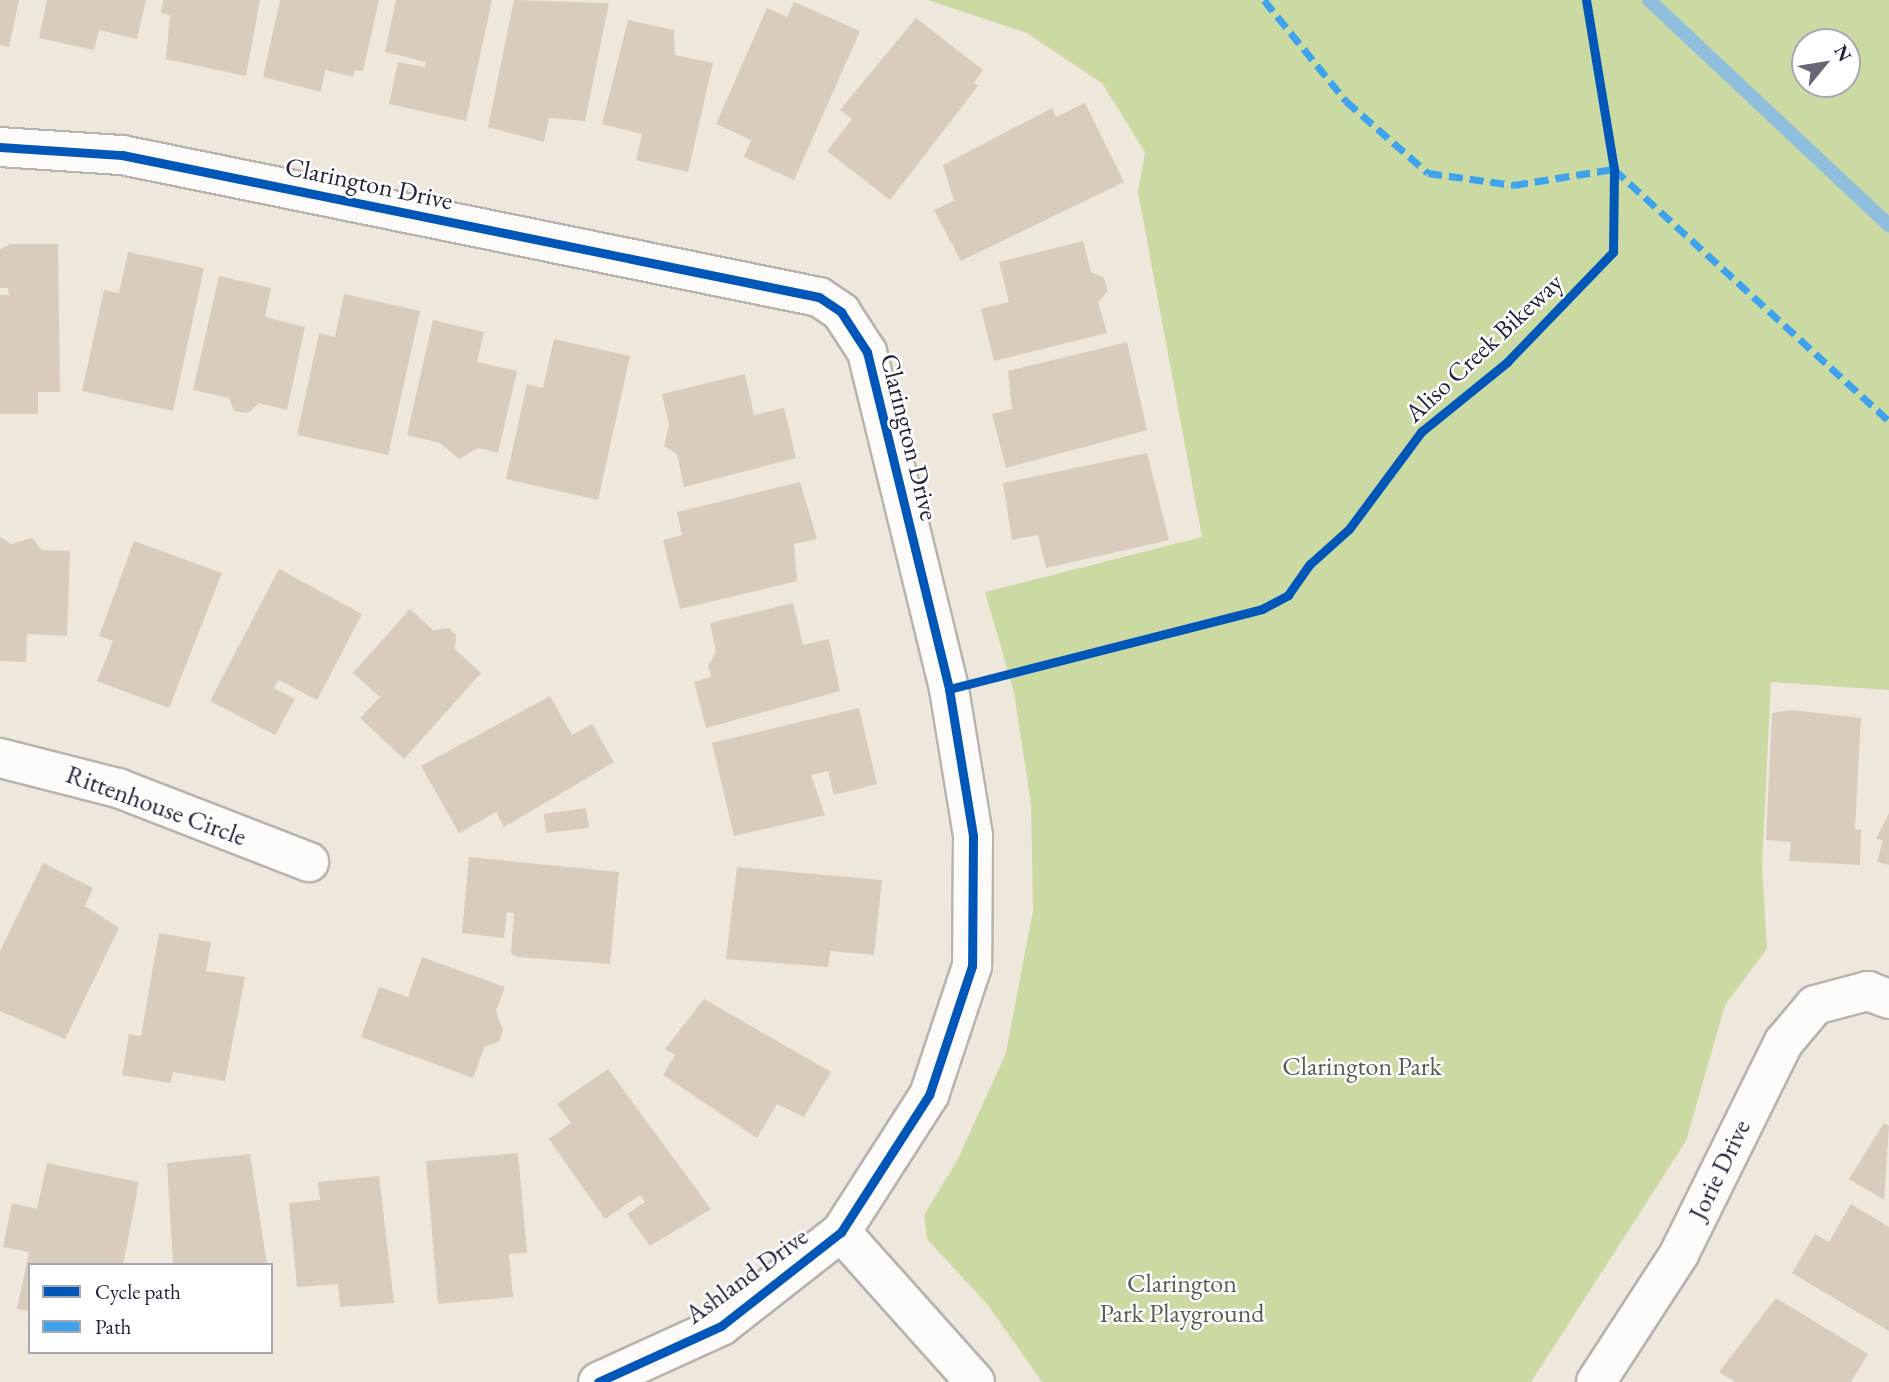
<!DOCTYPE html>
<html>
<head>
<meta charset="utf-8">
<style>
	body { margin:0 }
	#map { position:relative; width:1889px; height:1382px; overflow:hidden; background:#eee7dc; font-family:"EB Garamond",serif }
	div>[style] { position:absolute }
	.green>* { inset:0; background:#cbd9a3 }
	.stream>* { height:14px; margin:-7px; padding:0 7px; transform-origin:7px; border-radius:7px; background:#90bfdd }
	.building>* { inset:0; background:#d9ccbd }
	.roads { filter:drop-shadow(2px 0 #b7b3ae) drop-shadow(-2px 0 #b7b3ae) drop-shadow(0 2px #b7b3ae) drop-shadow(0 -2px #b7b3ae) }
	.street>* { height:38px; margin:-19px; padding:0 19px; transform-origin:19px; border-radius:19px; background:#fcfbfa }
	.quiet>* { height:7px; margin-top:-3.5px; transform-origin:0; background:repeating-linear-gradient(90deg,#3ea2ec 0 14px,transparent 0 21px) }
	.cycleway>* { height:9px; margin:-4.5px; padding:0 4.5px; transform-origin:4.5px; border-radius:4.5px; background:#0057b8 }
	span { translate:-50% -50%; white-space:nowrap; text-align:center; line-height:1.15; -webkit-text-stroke:5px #fff; paint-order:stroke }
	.street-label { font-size:26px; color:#22223b }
	.park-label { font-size:26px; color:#535e4f }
	.legend { position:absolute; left:28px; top:1263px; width:245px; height:91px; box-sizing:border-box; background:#fff; border:2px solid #a7a7b1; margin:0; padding:9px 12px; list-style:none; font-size:21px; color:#22223b }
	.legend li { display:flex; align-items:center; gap:14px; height:35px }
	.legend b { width:35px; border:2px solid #a7a7b1 }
	.north { position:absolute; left:1791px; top:28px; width:70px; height:70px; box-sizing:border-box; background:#fff; border:2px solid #a7a7b1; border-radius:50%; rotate:60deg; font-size:19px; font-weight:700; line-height:28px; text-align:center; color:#22223b }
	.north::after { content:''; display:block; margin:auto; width:24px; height:32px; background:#696773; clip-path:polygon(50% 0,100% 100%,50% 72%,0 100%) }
</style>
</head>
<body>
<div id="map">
	<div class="green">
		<i style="clip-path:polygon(evenodd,928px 0,1889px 0,1889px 690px,1771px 682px,1762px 865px,1767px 949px,1725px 1005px,1686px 1141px,1531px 1382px,1042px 1382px,988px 1305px,927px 1239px,924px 1215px,957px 1161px,1006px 1053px,1033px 910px,1031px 804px,1014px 692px,985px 592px,1202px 537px,1138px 192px,1145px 152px,1102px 83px,1027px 33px,928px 0,1847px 42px,1847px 84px,1805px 84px,1805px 42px,1847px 42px)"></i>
	</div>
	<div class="stream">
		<i style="left:1649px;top:0;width:329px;rotate:43.2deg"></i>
	</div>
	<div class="building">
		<i style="clip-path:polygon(0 0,19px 0,9px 47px,0 45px)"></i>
		<i style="clip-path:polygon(47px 0,146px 0,137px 39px,99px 30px,94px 50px,39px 38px)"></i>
		<i style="clip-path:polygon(163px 0,260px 0,246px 76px,166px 59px,170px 15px,161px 13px)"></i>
		<i style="clip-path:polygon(280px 0,379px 0,363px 71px,355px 70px,353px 77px,325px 70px,321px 92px,263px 77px)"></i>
		<i style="clip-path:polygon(396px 0,492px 0,466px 121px,389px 104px,398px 62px,425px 67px,426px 62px,385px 52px)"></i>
		<i style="clip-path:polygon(514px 0,609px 3px,585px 121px,549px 118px,544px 142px,488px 127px)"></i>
		<i style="clip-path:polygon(794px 2px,860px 31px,794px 180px,744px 157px,751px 140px,716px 124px,767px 8px,787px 17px)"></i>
		<i style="clip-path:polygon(916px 18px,983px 70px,974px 83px,978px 86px,890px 200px,827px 151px,852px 119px,840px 110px)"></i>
		<i style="clip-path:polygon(628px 20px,674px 30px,675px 55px,713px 63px,688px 172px,636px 160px,642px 134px,602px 124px)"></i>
		<i style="clip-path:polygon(1085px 103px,1124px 182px,961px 261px,934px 210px,954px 201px,943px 165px,1052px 108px,1056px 117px)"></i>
		<i style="clip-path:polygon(1083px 241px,1091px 272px,1104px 278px,1108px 291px,1098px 302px,1107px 333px,994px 361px,981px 309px,1009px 302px,999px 262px)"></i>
		<i style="clip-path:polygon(11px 244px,58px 244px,60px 392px,38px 392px,38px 414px,0 414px,0 295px,9px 295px,8px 288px,0 288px,0 249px)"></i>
		<i style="clip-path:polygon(128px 252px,204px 268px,173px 411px,82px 391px,104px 290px,119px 293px)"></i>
		<i style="clip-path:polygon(219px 276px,271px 288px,265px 317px,305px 327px,287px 410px,259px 403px,248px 413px,234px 411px,229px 398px,193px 390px)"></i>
		<i style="clip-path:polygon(344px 294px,420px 311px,388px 455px,297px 435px,319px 333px,335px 337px)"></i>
		<i style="clip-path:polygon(433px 320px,484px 332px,477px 362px,517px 371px,498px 453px,478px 448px,459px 459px,440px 443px,407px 435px)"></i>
		<i style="clip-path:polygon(554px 339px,630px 356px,598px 500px,506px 479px,527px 384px,543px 388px)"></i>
		<i style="clip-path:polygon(1127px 342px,1147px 430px,1006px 468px,992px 414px,1012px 409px,1008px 371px)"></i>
		<i style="clip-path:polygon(745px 374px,754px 415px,784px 408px,796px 458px,684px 487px,677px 454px,664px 446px,669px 425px,662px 394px)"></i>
		<i style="clip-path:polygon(1147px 453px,1169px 540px,1046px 568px,1038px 535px,1012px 540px,1003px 483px)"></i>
		<i style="clip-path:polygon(800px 482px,817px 539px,794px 544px,797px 581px,680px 609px,663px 540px,682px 535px,677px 512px)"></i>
		<i style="clip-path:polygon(0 537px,11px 544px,32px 538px,42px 550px,70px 551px,67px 636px,27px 634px,26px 662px,0 661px)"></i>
		<i style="clip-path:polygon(134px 541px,222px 573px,169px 708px,97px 681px,113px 641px,99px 636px)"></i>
		<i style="clip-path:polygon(279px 569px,362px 614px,317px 700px,279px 680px,274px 688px,295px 699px,275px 735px,210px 701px)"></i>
		<i style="clip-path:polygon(793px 603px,803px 645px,829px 639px,840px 691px,706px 728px,694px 682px,711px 677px,708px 666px,716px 652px,710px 623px)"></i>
		<i style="clip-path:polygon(410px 609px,433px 630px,449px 628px,456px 635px,455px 649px,481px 673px,404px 759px,360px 718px,380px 697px,353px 673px)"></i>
		<i style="clip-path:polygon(550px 696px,572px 735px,592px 724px,614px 762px,504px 827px,496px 812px,459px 833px,421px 766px)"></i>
		<i style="clip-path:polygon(859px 708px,877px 784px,834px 795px,828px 771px,811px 775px,825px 815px,734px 836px,712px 743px)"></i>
		<i style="clip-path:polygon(1792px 710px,1861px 718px,1855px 829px,1861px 830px,1860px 865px,1789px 861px,1791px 842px,1766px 840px,1772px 713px)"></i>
		<i style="clip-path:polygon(586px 808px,589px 828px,546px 833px,544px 814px)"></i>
		<i style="clip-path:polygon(1889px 813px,1889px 865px,1877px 862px,1883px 840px,1876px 839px)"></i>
		<i style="clip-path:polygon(469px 857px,619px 872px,610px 964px,517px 957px,511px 953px,514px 913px,507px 912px,504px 938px,462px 933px)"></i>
		<i style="clip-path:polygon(43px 863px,93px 888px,85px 906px,119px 928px,65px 1039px,0 1011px,0 951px)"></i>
		<i style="clip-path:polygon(737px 867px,882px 880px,874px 955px,830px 951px,828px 967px,726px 959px)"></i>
		<i style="clip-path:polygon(159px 933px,211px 942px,206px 971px,245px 977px,225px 1081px,173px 1072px,171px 1083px,122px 1075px,129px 1034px,141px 1036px)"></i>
		<i style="clip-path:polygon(422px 957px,505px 987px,496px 1011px,503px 1030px,499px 1042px,485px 1046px,473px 1078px,361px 1037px,379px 987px,408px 997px)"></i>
		<i style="clip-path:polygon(704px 999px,831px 1072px,804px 1117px,777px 1104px,757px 1138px,663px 1075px,675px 1055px,665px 1049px)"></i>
		<i style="clip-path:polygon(608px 1069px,711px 1209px,650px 1246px,627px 1214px,645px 1202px,640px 1195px,605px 1219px,549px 1139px,571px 1123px,557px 1104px)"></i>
		<i style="clip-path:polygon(1884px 1123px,1889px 1126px,1884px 1200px,1849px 1179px)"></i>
		<i style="clip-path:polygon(518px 1153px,527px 1253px,509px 1254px,513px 1297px,438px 1304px,426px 1161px)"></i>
		<i style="clip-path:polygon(250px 1154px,267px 1265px,173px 1265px,167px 1163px)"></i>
		<i style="clip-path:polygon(47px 1163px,138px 1182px,136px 1199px,123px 1265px,30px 1265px,30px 1311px,17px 1309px,29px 1252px,3px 1247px,12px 1203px,37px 1209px)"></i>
		<i style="clip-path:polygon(379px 1176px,394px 1303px,340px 1307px,338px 1284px,297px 1287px,289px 1203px,320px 1200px,318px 1182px)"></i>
		<i style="clip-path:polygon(1851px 1204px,1889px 1227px,1889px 1331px,1792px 1273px,1815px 1234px,1829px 1242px)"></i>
		<i style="clip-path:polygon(1776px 1298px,1868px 1354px,1851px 1382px,1735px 1382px,1719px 1372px)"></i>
	</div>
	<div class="roads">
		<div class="street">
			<i style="left:0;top:147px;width:122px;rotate:3.8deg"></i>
			<i style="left:122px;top:155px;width:711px;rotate:11.52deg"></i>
			<i style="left:819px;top:297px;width:27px;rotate:34deg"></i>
			<i style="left:841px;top:312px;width:48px;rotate:57deg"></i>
			<i style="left:867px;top:352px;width:347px;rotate:76.3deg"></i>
			<i style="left:949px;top:689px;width:149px;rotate:80.7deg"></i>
			<i style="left:973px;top:836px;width:130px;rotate:90.4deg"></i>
			<i style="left:972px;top:966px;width:136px;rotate:108.4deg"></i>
			<i style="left:929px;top:1095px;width:163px;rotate:122.7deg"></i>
			<i style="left:841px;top:1232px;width:152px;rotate:141.9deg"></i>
			<i style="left:721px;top:1326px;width:135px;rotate:155.5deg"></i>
			<i style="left:0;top:758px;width:122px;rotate:14.3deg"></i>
			<i style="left:118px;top:788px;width:205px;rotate:21.2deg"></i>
			<i style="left:841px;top:1232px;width:201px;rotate:48.2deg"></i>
			<i style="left:1596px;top:1382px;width:153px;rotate:-57deg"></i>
			<i style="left:1679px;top:1254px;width:237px;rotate:-63.7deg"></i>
			<i style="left:1784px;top:1042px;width:48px;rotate:-50deg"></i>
			<i style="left:1815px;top:1005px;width:55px;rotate:-14.8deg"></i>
			<i style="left:1868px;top:991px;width:22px;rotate:21deg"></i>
		</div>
	</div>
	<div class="quiet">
		<i style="left:1264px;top:0;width:130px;rotate:50.9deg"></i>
		<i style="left:1346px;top:101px;width:109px;rotate:41.3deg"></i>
		<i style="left:1428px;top:173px;width:87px;rotate:7.9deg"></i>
		<i style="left:1514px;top:185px;width:101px;rotate:-9.1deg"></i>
		<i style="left:1614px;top:169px;width:373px;rotate:42.5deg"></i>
	</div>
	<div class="cycleway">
		<i style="left:0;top:147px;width:122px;rotate:3.8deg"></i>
		<i style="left:122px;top:155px;width:711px;rotate:11.52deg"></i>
		<i style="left:819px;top:297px;width:27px;rotate:34deg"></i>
		<i style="left:841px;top:312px;width:48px;rotate:57deg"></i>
		<i style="left:867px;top:352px;width:347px;rotate:76.3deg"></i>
		<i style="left:949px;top:689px;width:149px;rotate:80.7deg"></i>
		<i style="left:973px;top:836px;width:130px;rotate:90.4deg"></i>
		<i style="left:972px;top:966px;width:136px;rotate:108.4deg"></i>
		<i style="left:929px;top:1095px;width:163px;rotate:122.7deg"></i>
		<i style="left:841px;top:1232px;width:152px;rotate:141.9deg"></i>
		<i style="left:721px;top:1326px;width:135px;rotate:155.5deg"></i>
		<i style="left:949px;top:689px;width:323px;rotate:-14.3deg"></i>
		<i style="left:1262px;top:609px;width:30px;rotate:-28deg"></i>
		<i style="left:1288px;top:595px;width:38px;rotate:-55deg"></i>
		<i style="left:1310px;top:564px;width:52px;rotate:-41.9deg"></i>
		<i style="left:1349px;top:529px;width:121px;rotate:-53.4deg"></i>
		<i style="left:1421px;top:432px;width:111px;rotate:-39.1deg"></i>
		<i style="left:1507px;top:362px;width:153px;rotate:-46.1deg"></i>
		<i style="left:1613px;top:252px;width:83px;rotate:-89.3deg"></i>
		<i style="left:1614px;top:169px;width:171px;rotate:-99.4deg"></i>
	</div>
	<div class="street-label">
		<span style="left:369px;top:184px;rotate:12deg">Clarington Drive</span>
		<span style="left:1484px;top:348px;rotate:-43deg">Aliso Creek Bikeway</span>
		<span style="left:909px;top:437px;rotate:76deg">Clarington Drive</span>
		<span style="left:156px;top:806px;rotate:20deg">Rittenhouse Circle</span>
		<span style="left:1720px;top:1170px;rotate:-64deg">Jorie Drive</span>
		<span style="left:747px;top:1276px;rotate:-36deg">Ashland Drive</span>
	</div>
	<div class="park-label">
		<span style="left:1362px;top:1067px">Clarington Park</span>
		<span style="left:1182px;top:1299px">Clarington<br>Park Playground</span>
	</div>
	<ul class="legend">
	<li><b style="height:9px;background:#0057b8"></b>Cycle path</li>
	<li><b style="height:9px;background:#3ea2ec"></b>Path</li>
	</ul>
	<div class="north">N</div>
</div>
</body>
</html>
